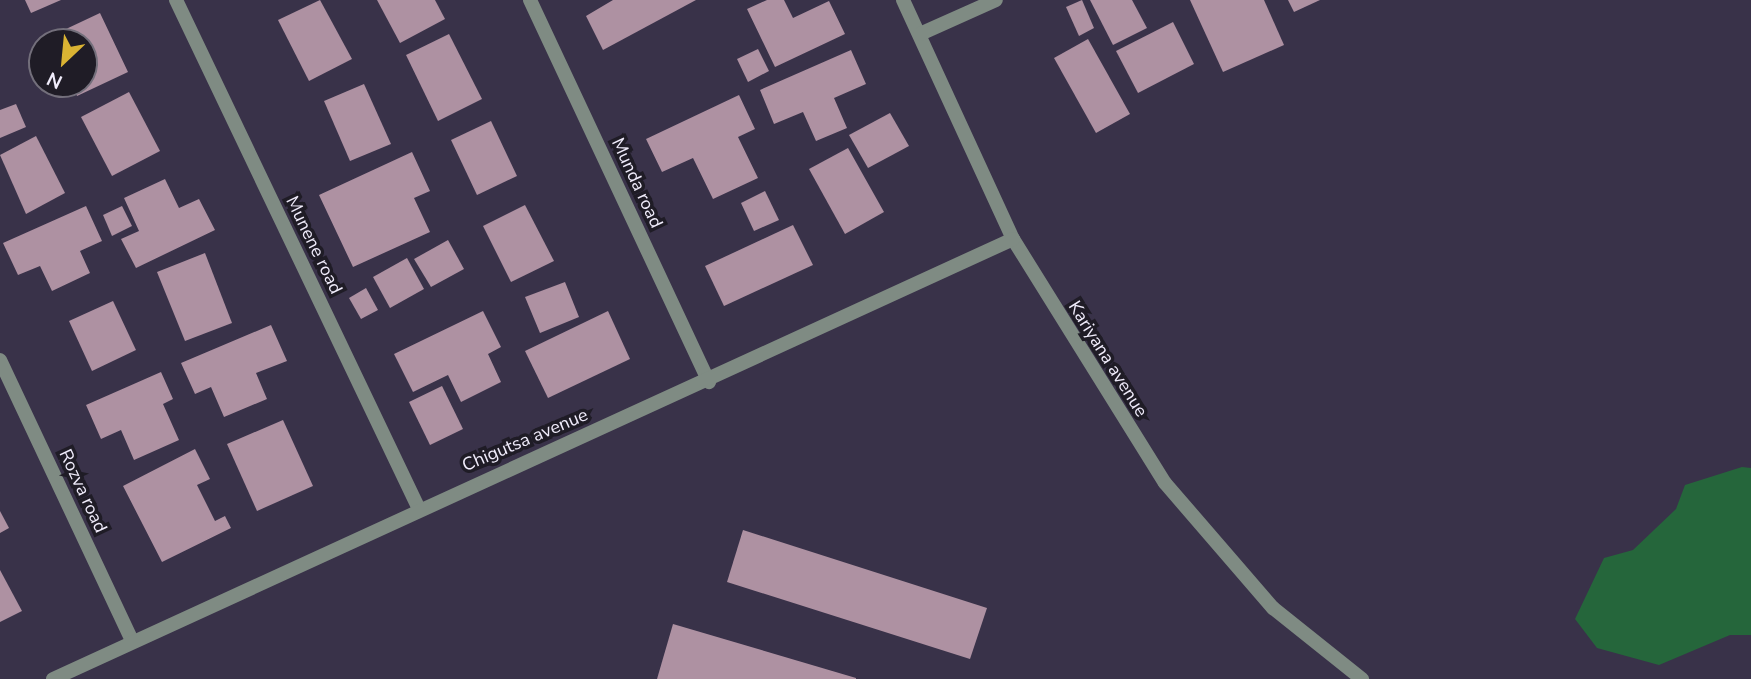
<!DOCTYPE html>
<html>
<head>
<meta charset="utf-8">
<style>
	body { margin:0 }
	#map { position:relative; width:1751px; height:679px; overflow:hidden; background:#393249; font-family:"Nunito Sans",sans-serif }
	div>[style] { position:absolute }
	.green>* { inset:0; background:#25663b }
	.building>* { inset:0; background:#ae91a2 }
	.street>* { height:14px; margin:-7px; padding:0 7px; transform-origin:7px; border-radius:7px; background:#7f8b83 }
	span { translate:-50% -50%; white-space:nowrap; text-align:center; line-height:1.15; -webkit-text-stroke:7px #1f1c26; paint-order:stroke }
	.street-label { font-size:18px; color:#f0ecfb }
	.north { position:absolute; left:28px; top:28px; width:70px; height:70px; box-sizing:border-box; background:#1f1c26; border:2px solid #736f7b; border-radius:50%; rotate:206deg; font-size:19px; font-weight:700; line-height:28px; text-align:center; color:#f0ecfb }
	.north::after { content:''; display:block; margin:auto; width:24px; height:32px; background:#dab333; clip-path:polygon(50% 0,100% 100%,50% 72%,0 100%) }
</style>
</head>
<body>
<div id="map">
	<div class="green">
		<i style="clip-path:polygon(1742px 467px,1751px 468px,1751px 635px,1730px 635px,1659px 665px,1597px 648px,1575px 619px,1604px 558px,1633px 550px,1676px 509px,1685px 485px)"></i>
	</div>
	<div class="building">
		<i style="clip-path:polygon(25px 0,61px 0,31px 13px)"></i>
		<i style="clip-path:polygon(320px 0,352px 59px,309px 81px,278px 20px)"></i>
		<i style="clip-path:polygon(377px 0,435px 0,445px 19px,400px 43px)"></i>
		<i style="clip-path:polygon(696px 0,603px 50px,586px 16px,613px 0)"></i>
		<i style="clip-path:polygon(767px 0,784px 0,793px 18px,829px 1px,845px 34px,775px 67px,747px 9px)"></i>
		<i style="clip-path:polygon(1082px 0,1094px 28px,1079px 36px,1066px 7px)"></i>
		<i style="clip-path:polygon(1090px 0,1132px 0,1147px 28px,1113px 45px)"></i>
		<i style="clip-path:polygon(1190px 0,1264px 0,1284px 45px,1223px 72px)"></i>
		<i style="clip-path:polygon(1288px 0,1320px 0,1294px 12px)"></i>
		<i style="clip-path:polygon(100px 13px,128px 72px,77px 96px,72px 84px,84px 84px,84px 42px,49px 37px)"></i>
		<i style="clip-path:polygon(1173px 22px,1194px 64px,1138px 93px,1116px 51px)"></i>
		<i style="clip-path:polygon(449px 34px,482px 99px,438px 121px,406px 55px)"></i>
		<i style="clip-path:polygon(1088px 39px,1130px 114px,1096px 133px,1054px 58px)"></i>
		<i style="clip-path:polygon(758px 49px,769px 71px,748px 82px,737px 59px)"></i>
		<i style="clip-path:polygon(851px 50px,866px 84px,834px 98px,847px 128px,816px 141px,803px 112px,774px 124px,760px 90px)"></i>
		<i style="clip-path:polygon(364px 84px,391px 144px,350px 161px,324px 101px)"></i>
		<i style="clip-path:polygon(129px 92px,160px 151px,112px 176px,81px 117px)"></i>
		<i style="clip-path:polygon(739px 95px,755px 129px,738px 137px,758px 178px,713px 199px,693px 158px,662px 172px,646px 139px)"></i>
		<i style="clip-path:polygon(16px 104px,26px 127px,0 138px,0 110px)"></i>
		<i style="clip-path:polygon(890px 113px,909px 146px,868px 168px,849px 135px)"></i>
		<i style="clip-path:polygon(491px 121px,517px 176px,477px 195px,451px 140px)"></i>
		<i style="clip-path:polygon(36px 136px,65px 193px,26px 214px,0 155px)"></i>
		<i style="clip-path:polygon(848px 148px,884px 212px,845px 234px,809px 169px)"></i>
		<i style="clip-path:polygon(412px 152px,430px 191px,414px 198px,430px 232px,353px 267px,319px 195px)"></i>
		<i style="clip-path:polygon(165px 179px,179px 208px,199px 199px,215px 230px,136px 268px,121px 239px,139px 231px,124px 198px)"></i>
		<i style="clip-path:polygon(765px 191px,779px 220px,754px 231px,741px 203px)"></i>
		<i style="clip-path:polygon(525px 205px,554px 261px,511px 282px,483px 226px)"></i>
		<i style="clip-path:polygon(86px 206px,102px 241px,80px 251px,90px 273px,52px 291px,40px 266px,18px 275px,3px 243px)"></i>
		<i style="clip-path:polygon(122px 206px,132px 226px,112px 236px,103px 215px)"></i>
		<i style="clip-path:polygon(793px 225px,813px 265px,724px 306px,705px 266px)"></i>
		<i style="clip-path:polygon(448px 240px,464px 269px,431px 287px,414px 259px)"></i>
		<i style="clip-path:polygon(205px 253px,232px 323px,185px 341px,157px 272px)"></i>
		<i style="clip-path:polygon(407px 258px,424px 289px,390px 308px,373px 277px)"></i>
		<i style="clip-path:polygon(565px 282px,579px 317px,540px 333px,525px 297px)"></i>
		<i style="clip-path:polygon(366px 288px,378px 310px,361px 319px,349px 298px)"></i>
		<i style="clip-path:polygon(113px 301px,136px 350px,92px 371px,69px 321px)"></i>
		<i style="clip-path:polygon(483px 311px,501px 347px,488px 354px,501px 382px,461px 402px,448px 375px,413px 392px,394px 354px)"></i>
		<i style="clip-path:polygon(608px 311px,630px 359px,548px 398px,525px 351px)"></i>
		<i style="clip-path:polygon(271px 325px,287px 361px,256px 373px,267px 399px,224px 417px,211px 387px,195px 394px,181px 363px)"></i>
		<i style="clip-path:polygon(161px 372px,173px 399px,163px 404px,179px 440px,134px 460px,121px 430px,101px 439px,86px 405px)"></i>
		<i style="clip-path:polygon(442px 386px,463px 429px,430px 445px,409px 402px)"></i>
		<i style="clip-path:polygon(283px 420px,313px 486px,257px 511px,227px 444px)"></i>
		<i style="clip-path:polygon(195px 449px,210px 479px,197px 485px,215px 521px,225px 516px,231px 528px,162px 562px,123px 486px)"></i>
		<i style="clip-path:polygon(0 511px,9px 528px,0 533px)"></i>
		<i style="clip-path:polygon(743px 530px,987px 608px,970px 659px,727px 582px)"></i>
		<i style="clip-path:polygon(0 570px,22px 611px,0 622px)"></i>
		<i style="clip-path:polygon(673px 624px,856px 678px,856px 679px,657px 679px)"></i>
	</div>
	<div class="street">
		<i style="left:176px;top:0;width:562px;rotate:64.48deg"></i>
		<i style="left:530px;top:0;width:422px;rotate:64.9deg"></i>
		<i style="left:903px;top:0;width:263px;rotate:65.3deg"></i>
		<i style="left:1013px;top:239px;width:287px;rotate:58.1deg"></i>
		<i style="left:1165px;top:483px;width:165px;rotate:49.2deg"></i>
		<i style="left:1273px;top:608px;width:114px;rotate:38.6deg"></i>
		<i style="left:920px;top:34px;width:83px;rotate:-24.1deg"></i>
		<i style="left:0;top:360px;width:308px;rotate:64.8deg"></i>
		<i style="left:53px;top:679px;width:1056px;rotate:-24.62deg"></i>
	</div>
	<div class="street-label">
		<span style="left:637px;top:183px;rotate:65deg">Munda road</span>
		<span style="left:314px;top:245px;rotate:64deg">Munene road</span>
		<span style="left:1108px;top:359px;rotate:58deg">Kariyana avenue</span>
		<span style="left:525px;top:440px;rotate:-23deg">Chigutsa avenue</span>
		<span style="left:83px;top:491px;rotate:65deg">Rozva road</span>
	</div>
	<div class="north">N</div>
</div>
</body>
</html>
